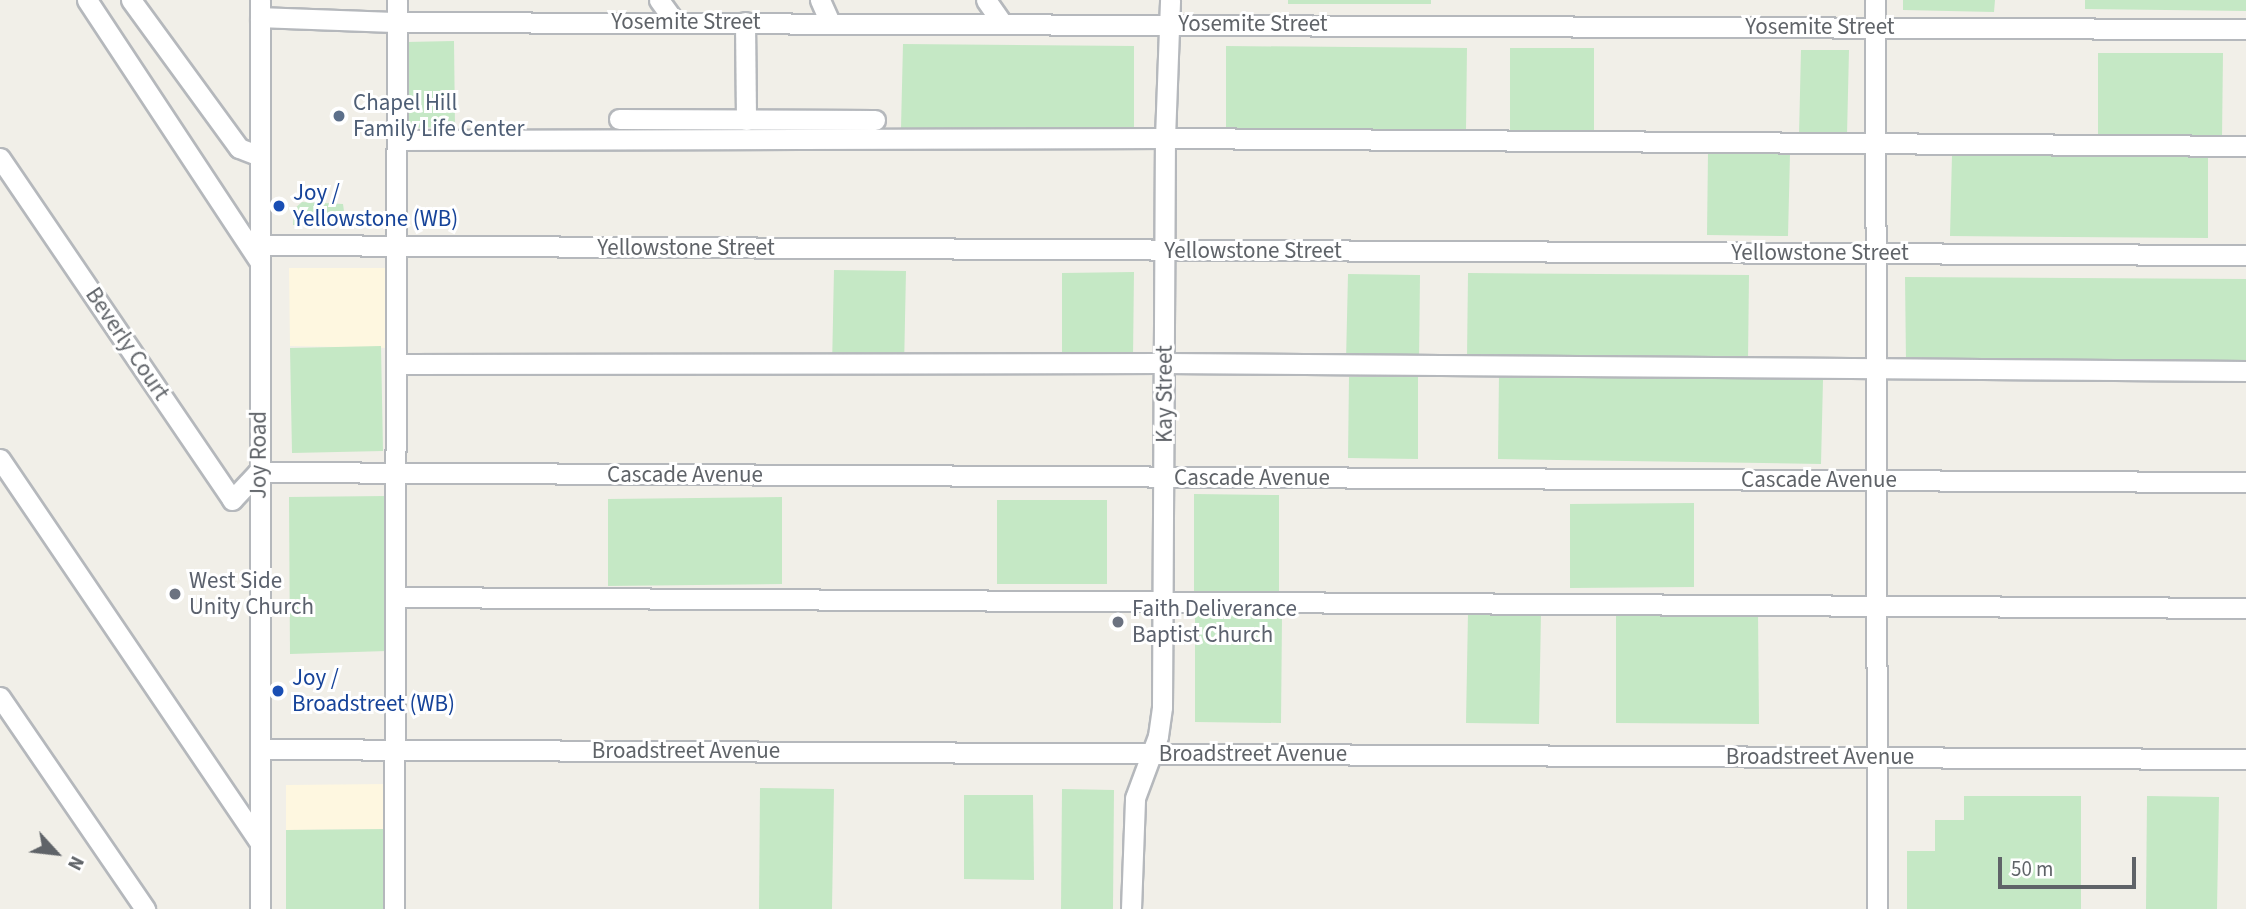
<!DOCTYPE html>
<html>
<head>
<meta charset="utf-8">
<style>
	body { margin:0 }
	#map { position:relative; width:2246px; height:909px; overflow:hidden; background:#f1efe8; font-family:"Source Sans 3",sans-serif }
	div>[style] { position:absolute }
	.commercial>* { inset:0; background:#fef7e0 }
	.green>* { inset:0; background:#c5e8c5 }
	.roads { filter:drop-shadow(2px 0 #b5b8bc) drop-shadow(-2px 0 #b5b8bc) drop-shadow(0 2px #b5b8bc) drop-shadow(0 -2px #b5b8bc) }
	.minor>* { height:19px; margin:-9.5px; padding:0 9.5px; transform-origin:9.5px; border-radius:9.5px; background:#fff }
	.dots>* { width:19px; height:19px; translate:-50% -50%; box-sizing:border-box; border:4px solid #fff; border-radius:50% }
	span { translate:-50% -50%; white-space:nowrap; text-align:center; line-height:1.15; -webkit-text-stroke:6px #fff; paint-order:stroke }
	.street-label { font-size:23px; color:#5f6368 }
	.service-label { font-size:23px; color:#4e5e75 }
	.left { translate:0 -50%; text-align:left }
	.transit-label { font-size:23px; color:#164399 }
	.worship-label { font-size:23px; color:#5b616d }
	.north { position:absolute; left:21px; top:818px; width:70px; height:70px; -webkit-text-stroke:5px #fff; paint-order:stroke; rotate:117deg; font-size:19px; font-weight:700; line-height:28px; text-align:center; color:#5f6368 }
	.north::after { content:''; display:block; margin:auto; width:24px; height:32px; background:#5f6368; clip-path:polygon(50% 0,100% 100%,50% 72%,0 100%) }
	.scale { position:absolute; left:1998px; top:857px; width:138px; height:32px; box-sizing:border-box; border:4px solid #5f6368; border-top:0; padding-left:9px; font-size:21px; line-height:24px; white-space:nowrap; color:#5f6368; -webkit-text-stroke:5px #fff; paint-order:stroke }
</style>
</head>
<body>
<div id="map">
	<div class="commercial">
		<i style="clip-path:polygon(289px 268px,391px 268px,391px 348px,290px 346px)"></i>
		<i style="clip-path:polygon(388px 784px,388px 829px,286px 830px,286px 785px)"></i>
	</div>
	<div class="green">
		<i style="clip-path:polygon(1288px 0,1431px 0,1431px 4px,1288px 4px)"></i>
		<i style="clip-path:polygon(1903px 0,1995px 0,1994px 12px,1903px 10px)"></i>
		<i style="clip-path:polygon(2085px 0,2246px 0,2246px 11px,2085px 9px)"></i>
		<i style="clip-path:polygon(454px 41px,455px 127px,406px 128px,406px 42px)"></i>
		<i style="clip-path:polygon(903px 44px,1134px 46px,1134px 130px,901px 128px)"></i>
		<i style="clip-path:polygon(1226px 46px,1467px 48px,1466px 130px,1226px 129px)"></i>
		<i style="clip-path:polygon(1510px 48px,1594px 48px,1594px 132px,1510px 132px)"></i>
		<i style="clip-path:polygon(1801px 50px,1849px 50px,1847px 135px,1799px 135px)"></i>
		<i style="clip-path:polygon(2098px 53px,2223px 53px,2222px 138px,2098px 137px)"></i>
		<i style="clip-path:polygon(1708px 152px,1790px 154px,1788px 236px,1707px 235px)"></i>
		<i style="clip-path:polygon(1952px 155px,2208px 155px,2208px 238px,1950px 236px)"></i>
		<i style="clip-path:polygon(302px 202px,343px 204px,346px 226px,293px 225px,294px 209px)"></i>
		<i style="clip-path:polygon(834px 270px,906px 271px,904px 368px,832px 367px)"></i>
		<i style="clip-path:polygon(1134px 272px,1133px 358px,1062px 357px,1062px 273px)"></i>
		<i style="clip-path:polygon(1468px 273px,1749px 275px,1748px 360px,1467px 358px)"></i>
		<i style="clip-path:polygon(1348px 274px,1420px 275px,1419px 361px,1346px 361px)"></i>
		<i style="clip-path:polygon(1905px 277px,2246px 279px,2246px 361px,1906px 362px)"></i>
		<i style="clip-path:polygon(381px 346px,383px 451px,292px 453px,290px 348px)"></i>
		<i style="clip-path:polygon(1499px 374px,1823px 380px,1821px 464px,1498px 459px)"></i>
		<i style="clip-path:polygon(1349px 377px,1418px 377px,1418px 459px,1348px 458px)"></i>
		<i style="clip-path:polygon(1194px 494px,1279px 495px,1279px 591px,1194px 591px)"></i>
		<i style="clip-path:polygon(386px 496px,387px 651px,290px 654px,289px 497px)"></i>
		<i style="clip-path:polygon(782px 497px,782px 584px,608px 586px,608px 499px)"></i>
		<i style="clip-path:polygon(997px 500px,1107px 500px,1107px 584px,997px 584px)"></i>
		<i style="clip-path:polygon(1694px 503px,1694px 587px,1570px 588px,1570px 504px)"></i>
		<i style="clip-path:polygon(1616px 611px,1758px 611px,1759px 724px,1616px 723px)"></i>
		<i style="clip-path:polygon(1468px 612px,1541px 613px,1539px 724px,1466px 723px)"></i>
		<i style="clip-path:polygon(1195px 614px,1282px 616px,1281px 723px,1195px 722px)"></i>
		<i style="clip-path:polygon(760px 788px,834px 789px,832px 909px,759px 909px)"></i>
		<i style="clip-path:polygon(1062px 789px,1114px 790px,1113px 909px,1061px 909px)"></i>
		<i style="clip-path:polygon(964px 795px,1033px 795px,1034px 880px,964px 879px)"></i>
		<i style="clip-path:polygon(1964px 796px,2081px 796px,2081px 909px,1907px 909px,1907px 851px,1935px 851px,1935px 820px,1964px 820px)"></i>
		<i style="clip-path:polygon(2147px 796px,2219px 797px,2217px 909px,2146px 909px)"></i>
		<i style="clip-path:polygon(388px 829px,388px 909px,286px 909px,286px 830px)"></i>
	</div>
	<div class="roads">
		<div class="minor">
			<i style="left:87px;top:0;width:314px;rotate:56.6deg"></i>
			<i style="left:131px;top:0;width:183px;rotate:53.9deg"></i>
			<i style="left:239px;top:148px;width:22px;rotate:21deg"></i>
			<i style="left:659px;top:0;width:26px;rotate:54deg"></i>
			<i style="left:820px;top:0;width:24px;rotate:66deg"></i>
			<i style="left:986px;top:0;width:28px;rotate:55deg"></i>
			<i style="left:1875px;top:0;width:909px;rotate:89.87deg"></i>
			<i style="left:260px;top:17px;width:138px;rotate:2.1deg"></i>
			<i style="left:398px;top:22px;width:1848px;rotate:0.22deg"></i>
			<i style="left:745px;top:22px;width:98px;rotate:89.4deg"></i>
			<i style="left:619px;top:119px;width:256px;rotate:0.2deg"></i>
			<i style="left:397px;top:140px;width:768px;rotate:-0.15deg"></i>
			<i style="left:1165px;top:138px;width:1081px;rotate:0.42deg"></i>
			<i style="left:0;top:158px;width:413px;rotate:55.8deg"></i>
			<i style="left:232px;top:500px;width:38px;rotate:-47deg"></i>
			<i style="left:258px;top:472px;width:1988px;rotate:0.29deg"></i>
			<i style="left:260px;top:245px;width:1986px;rotate:0.29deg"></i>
			<i style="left:397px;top:364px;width:768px;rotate:-0.07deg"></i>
			<i style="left:1165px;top:363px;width:1081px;rotate:0.42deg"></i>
			<i style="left:0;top:459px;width:464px;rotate:55.9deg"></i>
			<i style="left:396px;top:597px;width:1850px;rotate:0.34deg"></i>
			<i style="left:0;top:697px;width:257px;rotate:55.6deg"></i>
			<i style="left:261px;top:749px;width:1985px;rotate:0.29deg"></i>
			<i style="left:260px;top:909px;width:909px;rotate:-90deg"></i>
			<i style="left:394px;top:909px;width:909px;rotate:-89.81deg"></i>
			<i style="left:1131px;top:909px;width:111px;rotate:-87.9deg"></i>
			<i style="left:1135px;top:798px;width:66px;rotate:-69.6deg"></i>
			<i style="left:1158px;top:736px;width:29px;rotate:-82deg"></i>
			<i style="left:1162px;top:707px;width:569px;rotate:-89.7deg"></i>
			<i style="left:1165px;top:138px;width:138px;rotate:-87.9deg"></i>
		</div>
	</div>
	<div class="dots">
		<i style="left:339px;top:116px;background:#5c6f8a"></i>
		<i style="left:279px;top:206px;background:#1a4fb4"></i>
		<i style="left:175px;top:594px;background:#6b7280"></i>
		<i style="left:1118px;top:622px;background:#6b7280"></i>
		<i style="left:278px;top:691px;background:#1a4fb4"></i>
	</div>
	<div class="street-label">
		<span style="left:686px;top:22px">Yosemite Street</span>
		<span style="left:1253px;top:24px">Yosemite Street</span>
		<span style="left:1820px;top:27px">Yosemite Street</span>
		<span style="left:686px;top:248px">Yellowstone Street</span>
		<span style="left:1253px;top:251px">Yellowstone Street</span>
		<span style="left:1820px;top:253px">Yellowstone Street</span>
		<span style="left:127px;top:344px;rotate:56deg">Beverly Court</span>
		<span style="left:1165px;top:394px;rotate:-90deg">Kay Street</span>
		<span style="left:259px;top:455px;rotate:-90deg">Joy Road</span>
		<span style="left:685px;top:475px">Cascade Avenue</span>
		<span style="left:1252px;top:478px">Cascade Avenue</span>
		<span style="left:1819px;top:480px">Cascade Avenue</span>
		<span style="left:686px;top:751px">Broadstreet Avenue</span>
		<span style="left:1253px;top:754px">Broadstreet Avenue</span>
		<span style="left:1820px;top:757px">Broadstreet Avenue</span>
	</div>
	<div class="service-label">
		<span class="left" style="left:353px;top:116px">Chapel Hill<br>Family Life Center</span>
	</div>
	<div class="transit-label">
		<span class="left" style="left:293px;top:206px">Joy /<br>Yellowstone (WB)</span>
		<span class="left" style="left:292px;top:691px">Joy /<br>Broadstreet (WB)</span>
	</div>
	<div class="worship-label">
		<span class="left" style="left:189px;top:594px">West Side<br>Unity Church</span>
		<span class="left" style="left:1132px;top:622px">Faith Deliverance<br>Baptist Church</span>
	</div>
	<div class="north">N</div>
	<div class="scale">50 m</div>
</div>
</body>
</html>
